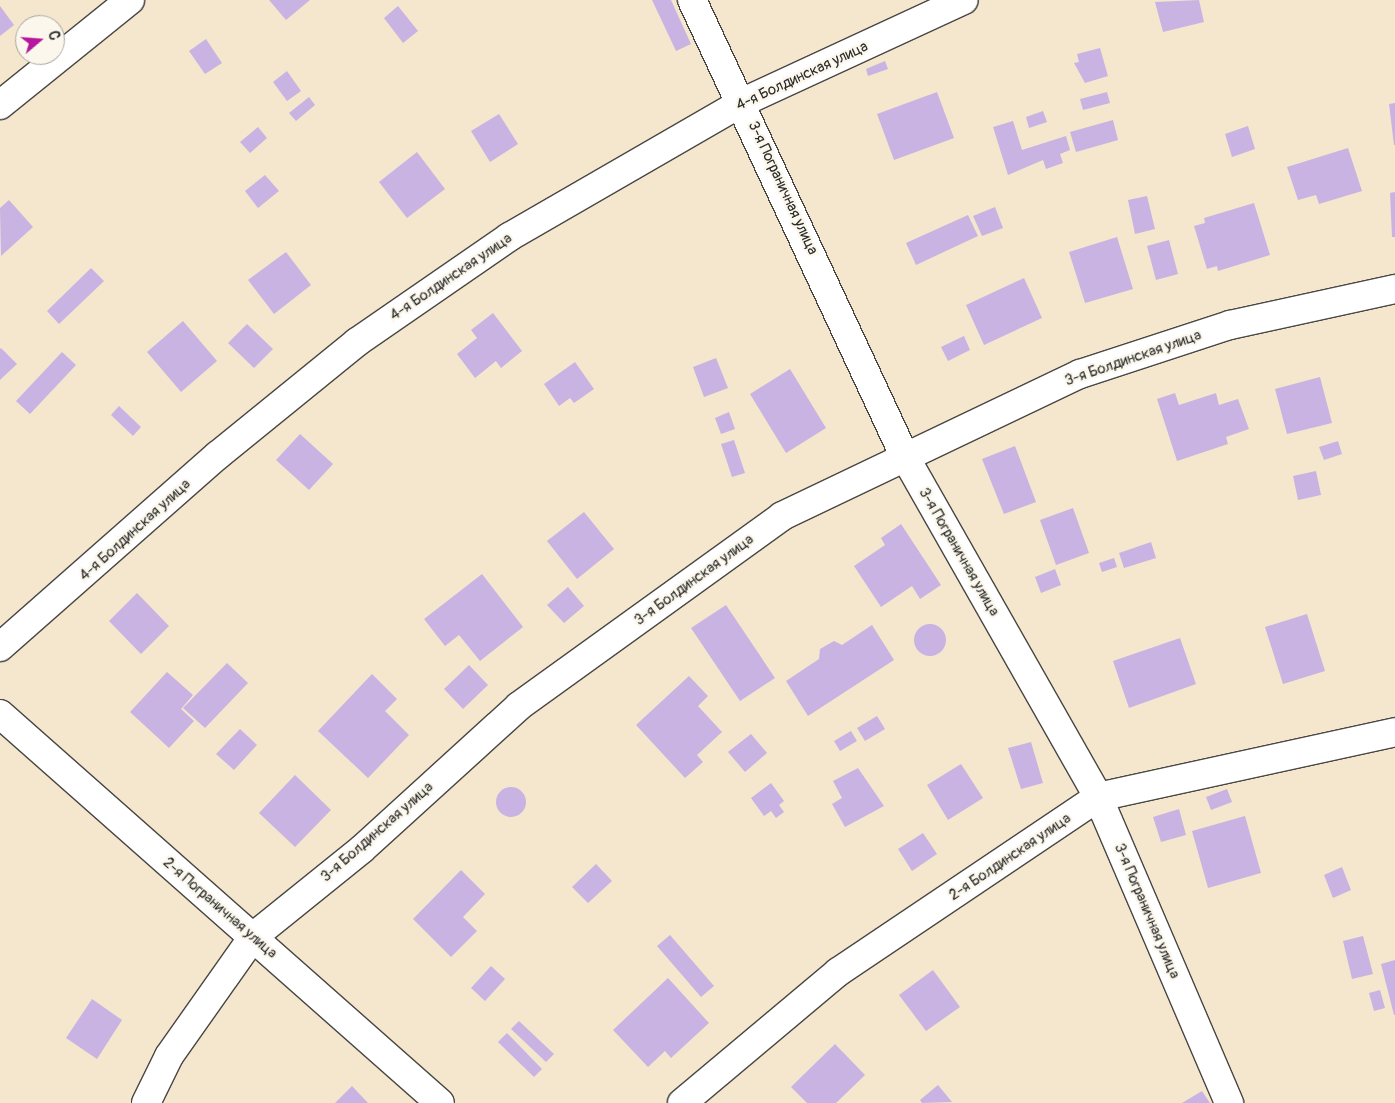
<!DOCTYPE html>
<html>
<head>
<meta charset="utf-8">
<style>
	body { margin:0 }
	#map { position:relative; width:1395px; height:1103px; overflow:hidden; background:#f4e7ce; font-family:Pangolin,sans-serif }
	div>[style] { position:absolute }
	.building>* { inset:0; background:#c8b3e2 }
	.round { border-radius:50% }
	.roads { filter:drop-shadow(1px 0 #494743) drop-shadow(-1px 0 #494743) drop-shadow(0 1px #494743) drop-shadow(0 -1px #494743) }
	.minor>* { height:28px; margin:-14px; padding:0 14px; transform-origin:14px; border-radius:14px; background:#fff }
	span { translate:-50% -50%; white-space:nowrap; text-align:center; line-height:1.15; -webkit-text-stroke:4.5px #fbf7ec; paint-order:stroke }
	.street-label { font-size:15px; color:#2b2b2b }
	.north { position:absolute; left:15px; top:15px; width:50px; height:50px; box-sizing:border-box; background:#fbf7ec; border:1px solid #a8a59f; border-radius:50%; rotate:72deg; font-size:14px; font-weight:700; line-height:20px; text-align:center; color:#2b2b2b }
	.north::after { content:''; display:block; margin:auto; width:18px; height:22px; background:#b5179e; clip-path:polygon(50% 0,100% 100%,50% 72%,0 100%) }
</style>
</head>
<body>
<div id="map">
	<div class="building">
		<i style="clip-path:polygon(269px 0,310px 0,286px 20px)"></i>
		<i style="clip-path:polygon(652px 0,671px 0,691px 44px,676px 51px)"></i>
		<i style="clip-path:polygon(1199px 0,1204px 22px,1163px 32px,1155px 2px)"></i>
		<i style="clip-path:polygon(0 6px,14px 25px,0 36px)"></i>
		<i style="clip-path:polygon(398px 6px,418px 31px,403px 43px,384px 18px)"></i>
		<i style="clip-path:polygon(206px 39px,222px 63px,205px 74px,189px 51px)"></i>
		<i style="clip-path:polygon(1100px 48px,1108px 76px,1085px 83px,1074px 63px,1079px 62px,1077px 54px)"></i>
		<i style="clip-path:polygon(885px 61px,888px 69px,868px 76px,866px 69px)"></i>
		<i style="clip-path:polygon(287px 71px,301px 91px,287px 101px,273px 82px)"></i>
		<i style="clip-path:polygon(937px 92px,954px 138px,894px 160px,877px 114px)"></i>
		<i style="clip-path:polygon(1107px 92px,1110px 103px,1083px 110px,1080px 99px)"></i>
		<i style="clip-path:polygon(309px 97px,315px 105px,296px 121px,289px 113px)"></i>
		<i style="clip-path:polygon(1395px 103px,1395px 145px,1394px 145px,1389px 104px)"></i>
		<i style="clip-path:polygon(1043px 111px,1047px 122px,1029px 128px,1026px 117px)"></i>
		<i style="clip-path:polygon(499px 114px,518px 144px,490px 162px,471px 131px)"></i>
		<i style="clip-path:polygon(1113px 120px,1118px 140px,1076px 152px,1070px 132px)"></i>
		<i style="clip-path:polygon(1013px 121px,1022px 150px,1066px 136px,1070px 150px,1060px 154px,1063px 163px,1046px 169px,1043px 160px,1008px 175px,993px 127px)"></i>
		<i style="clip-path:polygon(1248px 126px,1255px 149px,1232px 157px,1225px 134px)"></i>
		<i style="clip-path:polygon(258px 127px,267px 138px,250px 153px,240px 142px)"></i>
		<i style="clip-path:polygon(1348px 148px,1362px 191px,1319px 204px,1316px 195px,1298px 200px,1287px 167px)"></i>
		<i style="clip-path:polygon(417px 152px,445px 189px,407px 218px,379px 182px)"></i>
		<i style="clip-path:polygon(265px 175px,279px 191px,258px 208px,245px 191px)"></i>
		<i style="clip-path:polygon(1395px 192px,1395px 237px,1392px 237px,1390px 193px)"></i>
		<i style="clip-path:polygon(1147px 196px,1155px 229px,1135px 234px,1128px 200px)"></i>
		<i style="clip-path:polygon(9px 200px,33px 227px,1px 256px,0 208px)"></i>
		<i style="clip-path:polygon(1254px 203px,1270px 255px,1218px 271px,1217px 266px,1207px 269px,1194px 226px,1205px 223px,1204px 218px)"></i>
		<i style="clip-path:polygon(995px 207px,1003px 228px,982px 236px,973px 216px)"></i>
		<i style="clip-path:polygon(968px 215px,978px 236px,916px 265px,906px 243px)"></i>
		<i style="clip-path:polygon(1117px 237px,1133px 289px,1085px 303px,1069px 252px)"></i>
		<i style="clip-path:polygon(1169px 240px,1178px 274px,1156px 280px,1147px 246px)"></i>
		<i style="clip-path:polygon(286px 252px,311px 285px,274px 314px,248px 280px)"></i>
		<i style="clip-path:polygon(91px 268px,104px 281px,59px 324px,47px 311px)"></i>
		<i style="clip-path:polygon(1024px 278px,1042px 318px,984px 345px,966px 305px)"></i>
		<i style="clip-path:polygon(493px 313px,522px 351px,501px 368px,496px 361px,475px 378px,457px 354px,477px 338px,471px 330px)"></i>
		<i style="clip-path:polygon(183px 321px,217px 361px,181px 392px,147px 352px)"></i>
		<i style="clip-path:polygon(247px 324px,273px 349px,254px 368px,228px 343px)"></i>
		<i style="clip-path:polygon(964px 336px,970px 350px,948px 361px,941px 347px)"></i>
		<i style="clip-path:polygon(1px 348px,17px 364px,0 380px,0 349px)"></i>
		<i style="clip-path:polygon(62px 352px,76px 365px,30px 414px,16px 401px)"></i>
		<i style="clip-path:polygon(716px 358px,728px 388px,704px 397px,693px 367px)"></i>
		<i style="clip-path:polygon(575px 362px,594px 389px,574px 403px,570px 398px,559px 406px,544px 384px)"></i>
		<i style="clip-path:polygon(790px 369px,826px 428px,786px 453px,750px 394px)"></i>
		<i style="clip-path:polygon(1320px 377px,1332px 423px,1287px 434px,1275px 389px)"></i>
		<i style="clip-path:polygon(1175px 393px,1179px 405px,1216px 393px,1219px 405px,1238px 399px,1249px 429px,1226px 437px,1228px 444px,1177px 461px,1157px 399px)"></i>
		<i style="clip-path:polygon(119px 406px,141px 427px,133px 436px,111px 415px)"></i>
		<i style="clip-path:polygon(729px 412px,735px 429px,721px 434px,715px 418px)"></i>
		<i style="clip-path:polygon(300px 434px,333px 464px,309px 490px,276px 460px)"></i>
		<i style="clip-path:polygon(734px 440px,745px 473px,732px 477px,721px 444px)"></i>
		<i style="clip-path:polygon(1338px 441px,1342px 454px,1324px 460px,1319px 447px)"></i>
		<i style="clip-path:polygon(1015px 446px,1036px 502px,1004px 514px,982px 459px)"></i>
		<i style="clip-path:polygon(1316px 471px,1321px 495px,1298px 500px,1293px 476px)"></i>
		<i style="clip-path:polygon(1073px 508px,1089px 553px,1056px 565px,1040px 520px)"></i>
		<i style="clip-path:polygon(584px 512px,614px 549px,577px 579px,547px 541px)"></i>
		<i style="clip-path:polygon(901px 524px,941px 585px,920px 599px,912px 586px,881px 607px,854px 566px,885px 545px,881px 538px)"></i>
		<i style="clip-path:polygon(1151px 542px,1156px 558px,1124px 568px,1119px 553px)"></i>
		<i style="clip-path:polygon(1114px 558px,1117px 567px,1102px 572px,1099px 563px)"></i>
		<i style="clip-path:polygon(1055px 569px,1061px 585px,1041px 593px,1035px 577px)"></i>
		<i style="clip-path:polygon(482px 574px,523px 627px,480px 661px,459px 635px,445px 646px,424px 619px)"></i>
		<i style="clip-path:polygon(568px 587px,584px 606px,564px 623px,547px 605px)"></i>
		<i style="clip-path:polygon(137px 593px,169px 626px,141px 654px,109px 621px)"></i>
		<i style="clip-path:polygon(726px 605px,775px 678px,740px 701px,691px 628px)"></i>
		<i style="clip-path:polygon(1307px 614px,1325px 671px,1283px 684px,1265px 627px)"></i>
		<i class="round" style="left:914px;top:624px;width:32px;height:32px"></i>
		<i style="clip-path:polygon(872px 625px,894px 660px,808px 716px,786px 681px,819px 659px,820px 649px,834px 641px,842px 645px)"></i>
		<i style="clip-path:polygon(1180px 638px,1196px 684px,1129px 708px,1113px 661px)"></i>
		<i style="clip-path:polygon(227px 663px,248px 683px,205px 728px,183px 708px)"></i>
		<i style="clip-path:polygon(469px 665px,488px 685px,463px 709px,444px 689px)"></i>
		<i style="clip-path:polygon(167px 672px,193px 695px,181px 709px,194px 721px,169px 748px,130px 712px)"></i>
		<i style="clip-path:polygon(372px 674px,397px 699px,385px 711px,409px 735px,368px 778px,318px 731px)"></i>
		<i style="clip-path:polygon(689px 676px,708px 696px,698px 706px,722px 732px,697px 755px,703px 762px,685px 778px,636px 725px)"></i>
		<i style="clip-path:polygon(877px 716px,885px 729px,865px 741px,857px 728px)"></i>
		<i style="clip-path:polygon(240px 729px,257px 745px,234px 770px,216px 754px)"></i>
		<i style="clip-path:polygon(851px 731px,857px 741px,840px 751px,834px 741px)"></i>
		<i style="clip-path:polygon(751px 734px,767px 753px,745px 772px,728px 752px)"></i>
		<i style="clip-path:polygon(1031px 742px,1043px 783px,1021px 789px,1008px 748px)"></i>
		<i style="clip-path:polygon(961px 764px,983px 798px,948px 820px,927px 785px)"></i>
		<i style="clip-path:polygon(858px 768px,884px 806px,845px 827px,832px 804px,842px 798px,833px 781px)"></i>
		<i style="clip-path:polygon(295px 775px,331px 810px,295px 847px,259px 813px)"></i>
		<i style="clip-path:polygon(771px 783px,784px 801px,779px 805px,784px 812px,776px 818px,771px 811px,764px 816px,751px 798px)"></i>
		<i class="round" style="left:496px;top:787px;width:30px;height:30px"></i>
		<i style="clip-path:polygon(1227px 789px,1232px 802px,1211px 810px,1206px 797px)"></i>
		<i style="clip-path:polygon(1179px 809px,1186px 835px,1161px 842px,1153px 817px)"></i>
		<i style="clip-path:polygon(1245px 816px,1261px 873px,1208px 888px,1192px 831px)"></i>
		<i style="clip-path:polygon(923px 833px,937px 854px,912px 871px,898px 849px)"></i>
		<i style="clip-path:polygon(596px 864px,612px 881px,588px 903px,572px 887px)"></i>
		<i style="clip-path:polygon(1342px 867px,1351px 890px,1333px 898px,1324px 875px)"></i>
		<i style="clip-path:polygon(461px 870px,485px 894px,463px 917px,477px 931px,451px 957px,413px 919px)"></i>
		<i style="clip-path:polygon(670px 935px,714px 986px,701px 997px,657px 946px)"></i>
		<i style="clip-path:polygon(1363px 936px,1373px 974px,1352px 979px,1343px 941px)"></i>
		<i style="clip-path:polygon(1395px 960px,1395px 1015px,1394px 1015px,1381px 964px)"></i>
		<i style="clip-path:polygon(491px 966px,505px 979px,485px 1001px,471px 988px)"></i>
		<i style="clip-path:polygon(933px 970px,960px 1007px,926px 1031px,899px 995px)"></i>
		<i style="clip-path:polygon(668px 978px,709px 1023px,671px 1058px,665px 1051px,648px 1067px,613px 1030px)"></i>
		<i style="clip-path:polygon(1380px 990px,1385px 1008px,1374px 1011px,1369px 993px)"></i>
		<i style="clip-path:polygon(92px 999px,122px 1020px,97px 1059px,66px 1038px)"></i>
		<i style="clip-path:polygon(519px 1021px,554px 1054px,546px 1062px,511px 1029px)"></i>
		<i style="clip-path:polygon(507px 1033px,542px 1069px,534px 1077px,498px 1042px)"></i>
		<i style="clip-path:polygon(835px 1044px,865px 1075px,836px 1103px,807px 1103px,791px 1087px)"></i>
		<i style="clip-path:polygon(938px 1085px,952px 1102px,922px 1103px,920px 1100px)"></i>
		<i style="clip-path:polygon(352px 1086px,368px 1103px,335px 1103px)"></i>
		<i style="clip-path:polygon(1202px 1091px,1210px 1103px,1182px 1103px)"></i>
	</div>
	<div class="roads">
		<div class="minor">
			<i style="left:692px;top:0;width:502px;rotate:65.02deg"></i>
			<i style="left:904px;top:455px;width:393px;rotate:60.4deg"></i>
			<i style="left:1098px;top:797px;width:333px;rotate:66.8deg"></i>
			<i style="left:0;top:105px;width:167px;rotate:-38.9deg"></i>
			<i style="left:0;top:647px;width:290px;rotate:-41.4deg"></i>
			<i style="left:218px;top:455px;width:179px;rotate:-39.1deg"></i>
			<i style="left:357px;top:342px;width:185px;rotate:-34.6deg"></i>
			<i style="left:509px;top:237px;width:270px;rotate:-30deg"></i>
			<i style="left:743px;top:102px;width:243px;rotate:-24.8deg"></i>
			<i style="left:0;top:714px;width:587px;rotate:41.48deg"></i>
			<i style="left:146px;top:1103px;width:52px;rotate:-63.9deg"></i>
			<i style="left:169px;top:1056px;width:146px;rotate:-54.8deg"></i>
			<i style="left:253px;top:937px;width:140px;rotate:-38.9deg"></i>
			<i style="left:362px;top:849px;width:212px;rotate:-42.3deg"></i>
			<i style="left:519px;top:706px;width:324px;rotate:-35.8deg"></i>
			<i style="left:782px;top:516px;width:330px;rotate:-25.5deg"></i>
			<i style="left:1080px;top:374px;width:158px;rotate:-18.1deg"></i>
			<i style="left:1230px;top:325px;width:169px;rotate:-12.3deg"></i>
			<i style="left:682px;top:1103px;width:204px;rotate:-40deg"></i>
			<i style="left:838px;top:972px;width:313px;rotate:-33.9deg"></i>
			<i style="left:1098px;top:797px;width:304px;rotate:-12.3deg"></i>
		</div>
	</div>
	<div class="street-label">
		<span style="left:802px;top:76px;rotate:-25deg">4-я Болдинская улица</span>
		<span style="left:783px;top:188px;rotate:65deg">3-я Пограничная улица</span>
		<span style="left:451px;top:277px;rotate:-34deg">4-я Болдинская улица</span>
		<span style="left:1133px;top:358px;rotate:-19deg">3-я Болдинская улица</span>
		<span style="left:135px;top:530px;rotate:-42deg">4-я Болдинская улица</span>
		<span style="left:959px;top:552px;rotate:60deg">3-я Пограничная улица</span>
		<span style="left:694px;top:580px;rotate:-36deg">3-я Болдинская улица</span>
		<span style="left:377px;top:832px;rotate:-41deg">3-я Болдинская улица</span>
		<span style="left:1010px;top:857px;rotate:-34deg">2-я Болдинская улица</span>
		<span style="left:220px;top:908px;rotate:41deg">2-я Пограничная улица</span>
		<span style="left:1147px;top:911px;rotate:67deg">3-я Пограничная улица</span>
	</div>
	<div class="north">С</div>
</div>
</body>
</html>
